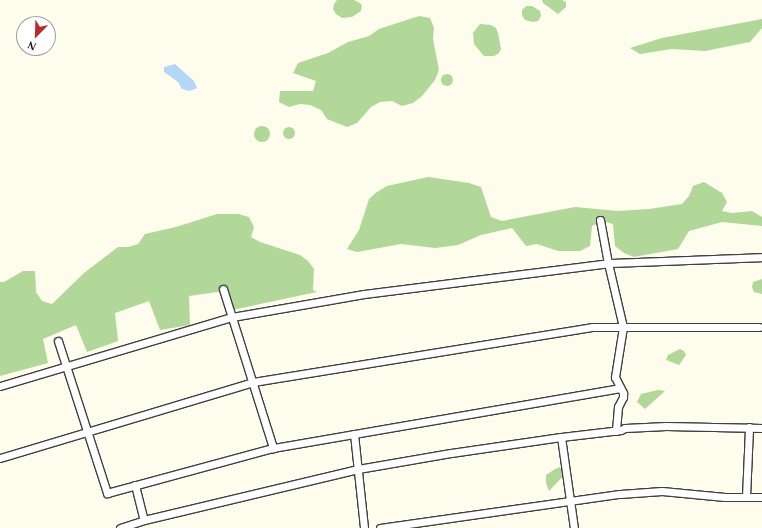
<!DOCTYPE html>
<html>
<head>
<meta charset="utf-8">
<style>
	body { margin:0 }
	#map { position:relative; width:762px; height:528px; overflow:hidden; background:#fefced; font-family:Georgia,serif }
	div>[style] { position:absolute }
	.forest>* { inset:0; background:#b1d799 }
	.round { border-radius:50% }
	.water>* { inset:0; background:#b4d8f3 }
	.roads { filter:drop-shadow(1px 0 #404040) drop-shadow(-1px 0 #404040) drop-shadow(0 1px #404040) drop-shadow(0 -1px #404040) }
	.street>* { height:7px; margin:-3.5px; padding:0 3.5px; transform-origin:3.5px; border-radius:3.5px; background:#fff }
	span { translate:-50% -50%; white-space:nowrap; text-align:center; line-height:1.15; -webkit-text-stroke:4px #fff; paint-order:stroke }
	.north { position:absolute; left:16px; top:16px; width:40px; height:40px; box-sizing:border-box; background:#fff; border:1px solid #9e9e9e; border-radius:50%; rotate:203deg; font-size:11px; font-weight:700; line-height:16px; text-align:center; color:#0d0d0d }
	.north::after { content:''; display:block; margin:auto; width:14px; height:18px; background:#b62e2c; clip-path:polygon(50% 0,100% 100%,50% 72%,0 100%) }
</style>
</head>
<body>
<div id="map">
	<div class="forest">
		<i style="clip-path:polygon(337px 0,354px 0,358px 2px,362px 5px,361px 11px,352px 17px,342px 18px,336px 14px,333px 9px,334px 4px)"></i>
		<i style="clip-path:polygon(542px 0,562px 0,566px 2px,566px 7px,558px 14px,543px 3px)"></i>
		<i style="clip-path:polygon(526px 6px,532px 6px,540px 11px,541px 16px,538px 21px,533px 22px,525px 20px,522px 15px,522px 10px)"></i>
		<i style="clip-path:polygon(419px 16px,430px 18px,434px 28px,433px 39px,439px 70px,435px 80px,422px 96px,413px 103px,402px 106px,392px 101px,380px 102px,371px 107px,357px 123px,347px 127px,327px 119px,321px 110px,310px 105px,300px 104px,289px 107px,279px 102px,280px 91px,313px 91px,316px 81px,293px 73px,298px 63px,328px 53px,348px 42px,369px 36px,379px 29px)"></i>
		<i style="clip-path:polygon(762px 19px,762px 28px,750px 42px,705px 51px,672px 49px,640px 54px,630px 48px,662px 38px)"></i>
		<i style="clip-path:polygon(480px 24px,491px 25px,496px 28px,498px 33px,501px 49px,499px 53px,494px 56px,484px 56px,474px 44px,473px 33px)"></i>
		<i class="round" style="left:441px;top:74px;width:12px;height:12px"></i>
		<i class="round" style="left:254px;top:126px;width:16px;height:16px"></i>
		<i class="round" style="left:283px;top:127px;width:12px;height:12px"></i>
		<i style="clip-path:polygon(428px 177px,469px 183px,481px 187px,491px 217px,502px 221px,575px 207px,618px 211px,649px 209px,682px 204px,689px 196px,693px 186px,704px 182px,722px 193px,727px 202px,722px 211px,732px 213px,752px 211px,762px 217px,762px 226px,722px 222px,689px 231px,678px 249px,634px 257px,624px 253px,615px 246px,613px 224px,603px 221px,592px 226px,590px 246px,580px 251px,558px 251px,537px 244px,526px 246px,512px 228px,481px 235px,458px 245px,435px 248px,401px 244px,357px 252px,347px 249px,359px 230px,369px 199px,377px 192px,387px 186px)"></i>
		<i style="clip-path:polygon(217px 214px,238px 214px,249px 217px,254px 227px,251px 237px,260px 242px,300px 255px,308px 261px,314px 269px,313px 290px,317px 292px,232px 310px,224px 291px,189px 296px,190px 325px,160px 330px,149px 301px,115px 313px,118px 341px,87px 352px,76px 325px,43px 339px,48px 363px,0 376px,0 282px,4px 282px,23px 271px,35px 271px,36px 292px,42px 301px,52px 304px,84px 273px,118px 247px,128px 247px,138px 244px,145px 234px,176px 227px)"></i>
		<i style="clip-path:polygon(762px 279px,762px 294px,754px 292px,752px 287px,753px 282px)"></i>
		<i style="clip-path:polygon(680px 349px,684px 351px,686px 355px,679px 365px,666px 360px,668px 355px)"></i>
		<i style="clip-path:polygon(658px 390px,665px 391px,645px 409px,637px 402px,641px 394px)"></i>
		<i style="clip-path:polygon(560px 467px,565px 474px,549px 491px,546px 483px,546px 475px,555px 469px)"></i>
	</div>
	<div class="water">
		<i style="clip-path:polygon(175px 64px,194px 81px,197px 88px,195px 89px,189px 91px,182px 89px,178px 82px,164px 72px,164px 67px)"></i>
	</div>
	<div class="roads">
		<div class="street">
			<i style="left:600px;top:220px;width:44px;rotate:79.5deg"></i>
			<i style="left:608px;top:263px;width:66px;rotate:76.8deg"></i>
			<i style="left:623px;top:327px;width:51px;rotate:99.1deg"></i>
			<i style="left:615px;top:377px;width:18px;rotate:63deg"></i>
			<i style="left:623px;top:393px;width:4px;rotate:90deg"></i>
			<i style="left:623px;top:397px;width:11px;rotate:117deg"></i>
			<i style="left:618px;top:407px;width:24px;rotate:95deg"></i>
			<i style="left:223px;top:289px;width:167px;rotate:72.5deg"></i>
			<i style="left:58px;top:341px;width:160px;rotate:72.1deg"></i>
			<i style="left:107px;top:493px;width:172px;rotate:-15.2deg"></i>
			<i style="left:273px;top:448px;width:352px;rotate:-9.8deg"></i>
			<i style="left:0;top:386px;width:242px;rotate:-16.6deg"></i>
			<i style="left:232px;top:317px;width:134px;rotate:-9.9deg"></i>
			<i style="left:364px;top:294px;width:246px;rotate:-7.2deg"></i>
			<i style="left:608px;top:263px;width:154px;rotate:-2.2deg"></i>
			<i style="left:354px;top:434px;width:95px;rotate:83.9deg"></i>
			<i style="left:561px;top:437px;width:92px;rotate:81.9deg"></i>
			<i style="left:0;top:458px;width:264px;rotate:-16.7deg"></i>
			<i style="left:253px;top:382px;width:343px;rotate:-9.2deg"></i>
			<i style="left:592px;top:327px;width:167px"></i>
			<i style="left:135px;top:485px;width:36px;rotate:76deg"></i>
			<i style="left:746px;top:497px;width:70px;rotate:-87.5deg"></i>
			<i style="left:120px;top:528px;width:25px;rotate:-18deg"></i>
			<i style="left:144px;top:520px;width:220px;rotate:-13.4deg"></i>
			<i style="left:358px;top:469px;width:94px;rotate:-9.8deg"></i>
			<i style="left:451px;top:453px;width:111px;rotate:-8.3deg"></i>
			<i style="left:561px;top:437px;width:60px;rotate:-6.7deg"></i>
			<i style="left:621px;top:430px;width:4px;rotate:-27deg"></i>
			<i style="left:625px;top:428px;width:41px;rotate:-2.8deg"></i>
			<i style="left:666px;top:426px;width:96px;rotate:1.2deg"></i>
			<i style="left:380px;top:528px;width:242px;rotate:-8.1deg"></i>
			<i style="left:620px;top:494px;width:42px;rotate:-4.1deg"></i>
			<i style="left:662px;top:491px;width:63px;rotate:5.4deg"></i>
			<i style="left:725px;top:497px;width:37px"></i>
		</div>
	</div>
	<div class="north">N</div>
</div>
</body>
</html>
